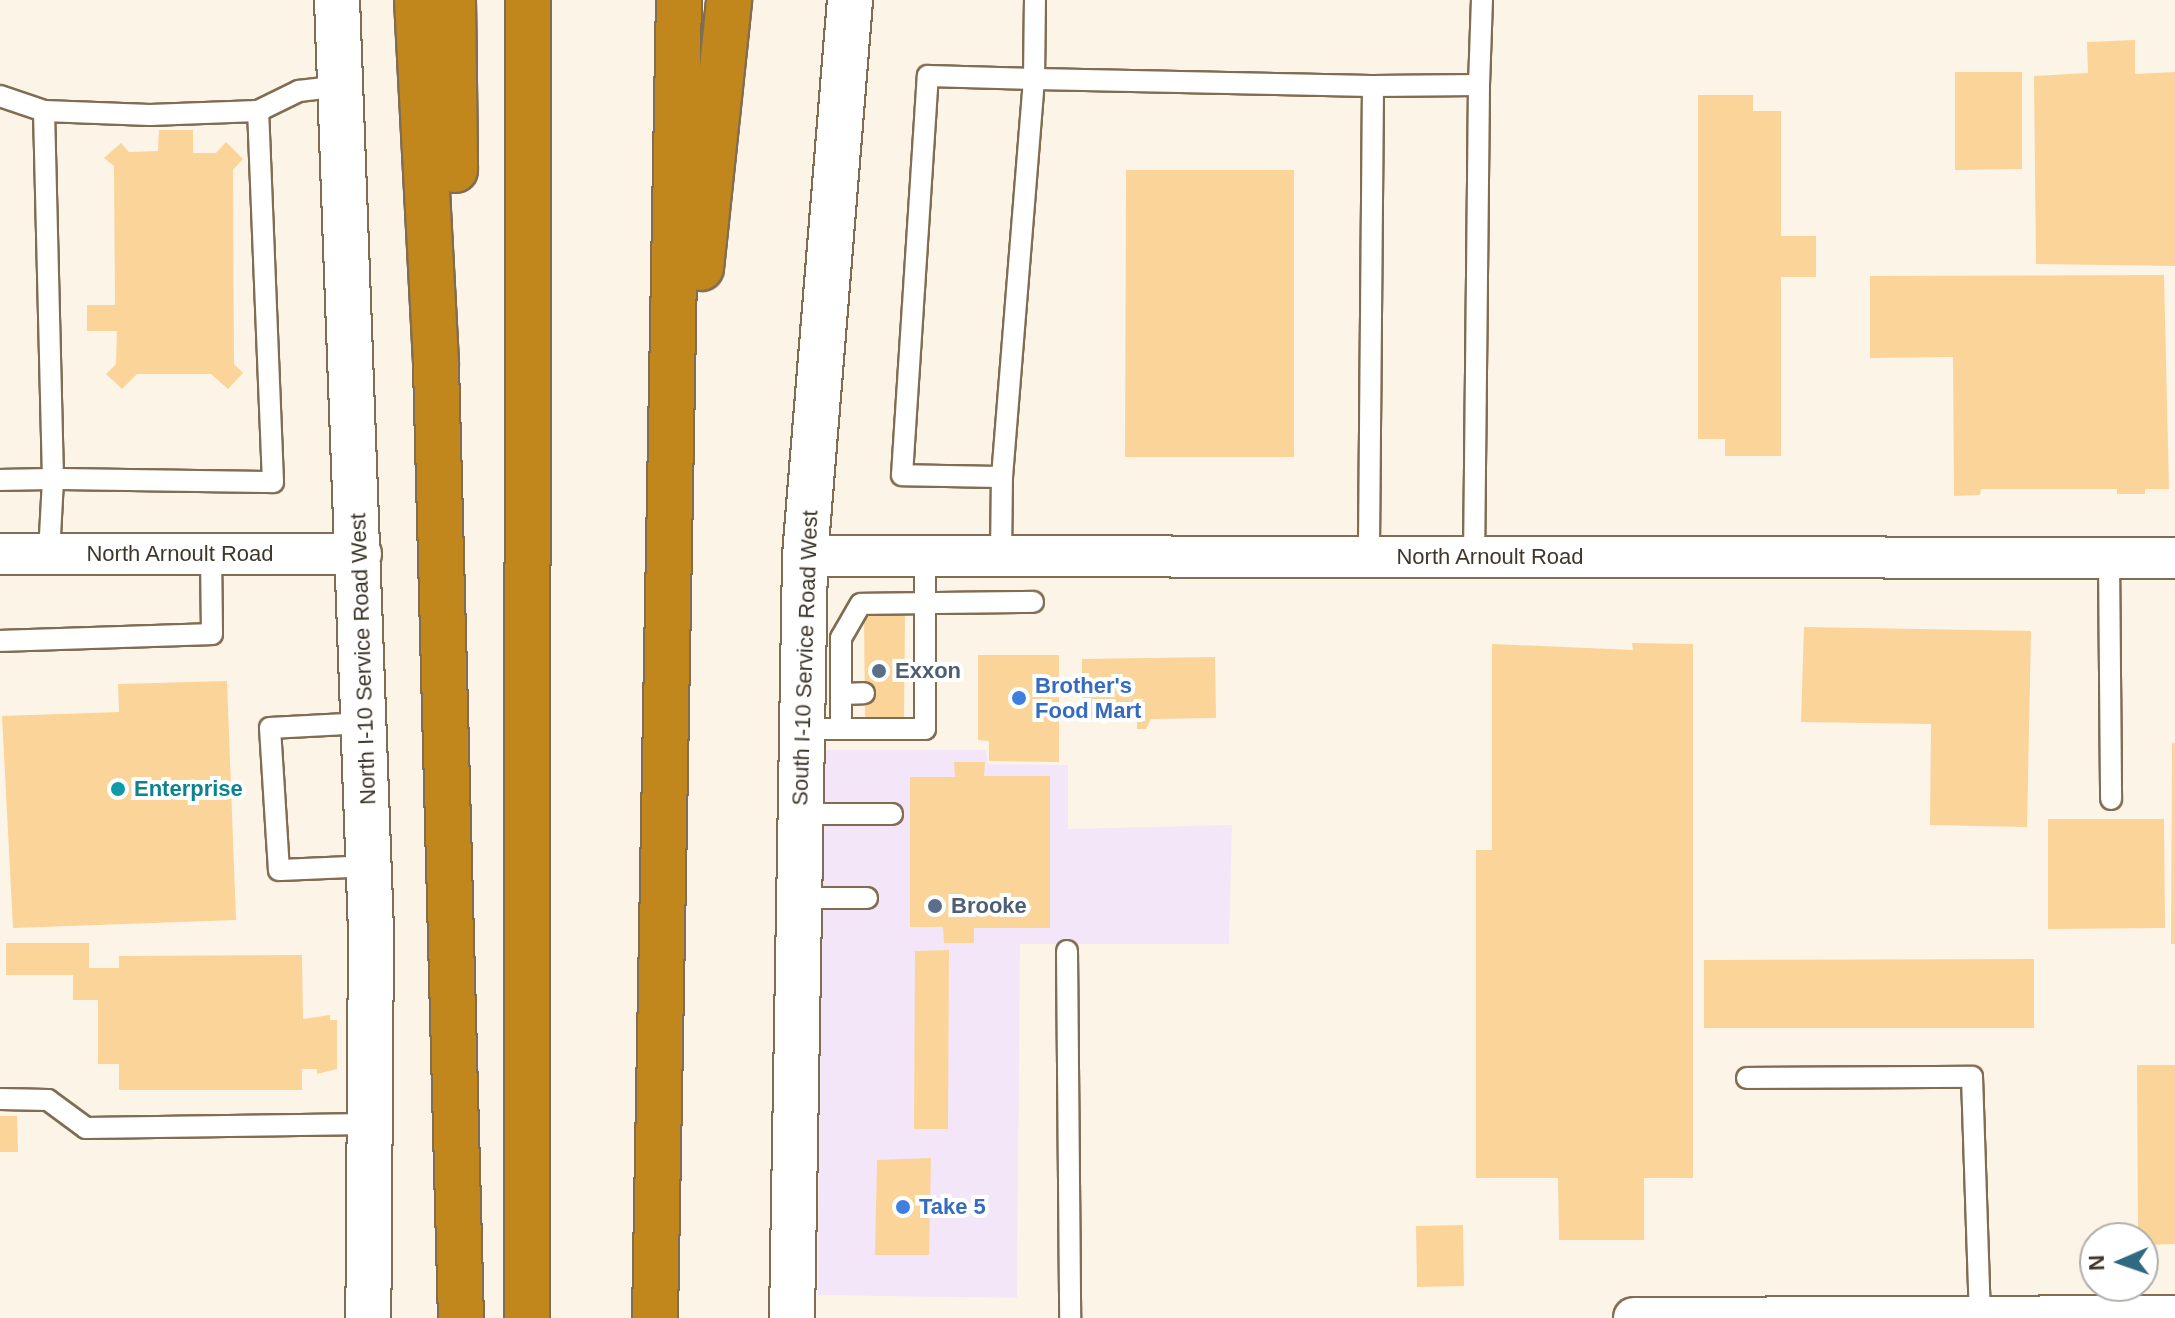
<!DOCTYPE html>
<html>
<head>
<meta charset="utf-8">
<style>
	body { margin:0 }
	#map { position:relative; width:2175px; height:1318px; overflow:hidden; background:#fdf4e8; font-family:Helvetica,sans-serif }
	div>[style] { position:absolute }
	.commercial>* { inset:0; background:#f4e6f9 }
	.building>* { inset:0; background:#fbd499 }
	.roads { filter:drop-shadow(2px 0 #806d52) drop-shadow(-2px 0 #806d52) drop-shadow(0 2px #806d52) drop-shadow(0 -2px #806d52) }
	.service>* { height:20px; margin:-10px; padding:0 10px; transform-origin:10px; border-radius:10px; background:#fff }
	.minor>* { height:40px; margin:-20px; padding:0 20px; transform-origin:20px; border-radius:20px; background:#fff }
	.tertiary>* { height:44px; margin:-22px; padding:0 22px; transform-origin:22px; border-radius:22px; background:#fff }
	.motorway>* { height:44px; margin:-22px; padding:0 22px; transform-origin:22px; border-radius:22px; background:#c1871d }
	.dots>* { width:22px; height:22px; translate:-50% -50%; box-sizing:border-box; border:4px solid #fff; border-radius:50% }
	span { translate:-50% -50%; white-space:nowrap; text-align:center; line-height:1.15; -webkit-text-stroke:8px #fff; paint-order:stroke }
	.street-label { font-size:22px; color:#3f372b }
	.service-label { font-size:22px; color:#4e5e75; font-weight:700 }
	.left { translate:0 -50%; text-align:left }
	.shop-label { font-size:22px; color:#366cbe; font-weight:700 }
	.culture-label { font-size:22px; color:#0d838f; font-weight:700 }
	.north { position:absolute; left:2079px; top:1222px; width:80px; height:80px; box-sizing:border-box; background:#fff; border:2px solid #b2afaa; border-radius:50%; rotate:268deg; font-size:22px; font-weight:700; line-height:32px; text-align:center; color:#3f372b }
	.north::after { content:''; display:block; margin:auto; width:28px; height:36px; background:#2f6a82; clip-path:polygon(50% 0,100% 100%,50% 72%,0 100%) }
</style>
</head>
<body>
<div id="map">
	<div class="commercial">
		<i style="clip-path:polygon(821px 750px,986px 750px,988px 764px,1068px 765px,1068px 829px,1232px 825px,1229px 944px,1020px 944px,1017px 1298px,818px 1295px)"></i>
	</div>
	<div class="building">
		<i style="clip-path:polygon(2135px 40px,2135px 74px,2175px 72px,2175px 266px,2036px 264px,2034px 76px,2088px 73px,2087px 42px)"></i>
		<i style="clip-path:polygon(1955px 72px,2022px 72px,2022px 169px,1955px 170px)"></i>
		<i style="clip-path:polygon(1698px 95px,1753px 95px,1753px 111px,1781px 111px,1781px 236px,1816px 236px,1816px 277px,1781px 277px,1781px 456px,1725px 456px,1725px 439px,1698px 439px)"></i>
		<i style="clip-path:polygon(159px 130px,193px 130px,193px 153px,216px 153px,226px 142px,243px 159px,233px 170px,234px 364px,243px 373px,228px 389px,211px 374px,137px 374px,122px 389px,106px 374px,116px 364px,117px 331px,87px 331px,87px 305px,115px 305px,114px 166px,104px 158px,121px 143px,129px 152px,158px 151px)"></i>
		<i style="clip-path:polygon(1126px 170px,1294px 170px,1294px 457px,1125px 457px)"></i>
		<i style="clip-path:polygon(2164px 275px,2169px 489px,2145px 489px,2145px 494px,2117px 494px,2117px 489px,1981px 489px,1980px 495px,1954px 496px,1953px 357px,1870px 358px,1870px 276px)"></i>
		<i style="clip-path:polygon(864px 615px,905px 615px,904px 720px,865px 720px)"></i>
		<i style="clip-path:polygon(1804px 627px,2031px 631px,2027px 827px,1930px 825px,1931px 724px,1801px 722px)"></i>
		<i style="clip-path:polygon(1632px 643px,1693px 644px,1693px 1178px,1644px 1178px,1644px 1240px,1559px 1240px,1558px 1178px,1476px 1178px,1476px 850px,1492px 850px,1492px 644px,1633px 650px)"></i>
		<i style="clip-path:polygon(978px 655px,1059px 655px,1059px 762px,989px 761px,989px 741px,978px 740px)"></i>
		<i style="clip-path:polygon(1215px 657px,1216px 718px,1151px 719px,1146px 729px,1137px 729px,1137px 719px,1082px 719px,1082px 659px)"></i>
		<i style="clip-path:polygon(227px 681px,236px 920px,13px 928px,2px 716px,119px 712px,118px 684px)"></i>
		<i style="clip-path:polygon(2172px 743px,2175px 743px,2175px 944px,2171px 944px)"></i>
		<i style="clip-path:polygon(954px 762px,985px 762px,984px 776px,1050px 776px,1050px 928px,974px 928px,974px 943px,944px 943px,943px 927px,910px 927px,910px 777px,955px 777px)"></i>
		<i style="clip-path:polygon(2048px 819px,2164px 819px,2165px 928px,2048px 929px)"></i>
		<i style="clip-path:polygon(6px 943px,89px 943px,89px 968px,119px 968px,119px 956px,302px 955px,303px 1019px,330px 1015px,330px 1020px,337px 1020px,337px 1069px,317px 1074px,317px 1069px,302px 1069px,302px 1090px,119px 1090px,119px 1064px,98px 1064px,98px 1000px,73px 1000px,73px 975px,6px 975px)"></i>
		<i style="clip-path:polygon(949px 950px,948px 1129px,914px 1129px,915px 951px)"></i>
		<i style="clip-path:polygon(2034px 959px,2034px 1028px,1704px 1028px,1704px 960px)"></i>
		<i style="clip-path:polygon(2137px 1065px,2175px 1065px,2175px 1244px,2143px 1245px,2138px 1238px)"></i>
		<i style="clip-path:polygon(0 1116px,17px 1116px,18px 1152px,0 1152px)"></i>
		<i style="clip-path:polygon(931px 1158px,929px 1255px,875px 1255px,877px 1160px)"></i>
		<i style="clip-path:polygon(1463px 1225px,1464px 1286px,1417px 1287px,1416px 1226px)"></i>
	</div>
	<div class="roads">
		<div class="service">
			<i style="left:1479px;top:85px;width:85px;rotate:-88deg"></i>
			<i style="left:1373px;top:86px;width:106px;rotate:-0.5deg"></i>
			<i style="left:1479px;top:85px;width:472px;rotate:90.6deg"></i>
			<i style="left:0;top:96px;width:46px;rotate:18.8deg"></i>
			<i style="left:1002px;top:477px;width:399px;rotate:-85.4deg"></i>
			<i style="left:1034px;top:79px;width:339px;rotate:1.2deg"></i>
			<i style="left:1373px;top:86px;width:470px;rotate:90.5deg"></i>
			<i style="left:0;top:480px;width:53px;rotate:-1.1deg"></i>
			<i style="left:53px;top:479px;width:368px;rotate:-91.4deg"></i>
			<i style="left:44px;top:111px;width:106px;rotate:2.2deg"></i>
			<i style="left:150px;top:115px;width:108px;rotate:-2.1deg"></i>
			<i style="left:49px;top:554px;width:75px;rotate:-86.9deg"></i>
			<i style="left:53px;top:479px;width:220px;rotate:0.8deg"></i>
			<i style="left:273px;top:482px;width:371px;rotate:-92.3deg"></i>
			<i style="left:258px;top:111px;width:46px;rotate:-26deg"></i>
			<i style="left:299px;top:91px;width:42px;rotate:-6.8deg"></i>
			<i style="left:1001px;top:556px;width:79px;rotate:-89.3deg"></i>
			<i style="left:1002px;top:477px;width:100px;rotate:-178.9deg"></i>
			<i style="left:902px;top:475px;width:400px;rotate:-86.3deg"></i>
			<i style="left:928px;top:76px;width:106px;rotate:1.6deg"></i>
			<i style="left:1034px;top:79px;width:79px;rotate:-89.3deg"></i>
			<i style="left:2109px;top:558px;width:241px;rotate:89.5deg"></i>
			<i style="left:0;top:641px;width:212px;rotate:-1.9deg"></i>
			<i style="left:212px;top:634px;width:80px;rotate:-90.7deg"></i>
			<i style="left:841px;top:694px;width:23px;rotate:-2deg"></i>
			<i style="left:365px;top:723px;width:95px;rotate:177deg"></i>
			<i style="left:270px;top:728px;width:142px;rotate:86.4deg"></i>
			<i style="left:279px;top:870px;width:90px;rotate:-2.5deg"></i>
			<i style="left:802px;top:729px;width:123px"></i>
			<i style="left:925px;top:729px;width:173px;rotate:-90deg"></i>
			<i style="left:841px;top:729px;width:91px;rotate:-90deg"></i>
			<i style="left:841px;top:638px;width:39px;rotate:-60deg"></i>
			<i style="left:861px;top:604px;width:172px;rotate:-0.7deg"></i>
			<i style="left:801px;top:814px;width:91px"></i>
			<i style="left:799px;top:898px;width:68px"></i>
			<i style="left:1067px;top:951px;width:367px;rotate:89.5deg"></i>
			<i style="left:1747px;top:1078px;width:225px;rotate:-0.3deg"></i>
			<i style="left:1972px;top:1077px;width:238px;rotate:88.1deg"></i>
			<i style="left:0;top:1099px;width:48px;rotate:1.2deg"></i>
			<i style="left:48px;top:1100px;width:47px;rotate:36.4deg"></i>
			<i style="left:86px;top:1128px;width:284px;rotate:-0.8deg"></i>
		</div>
		<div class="minor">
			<i style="left:0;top:554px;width:361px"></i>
			<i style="left:805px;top:556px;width:1370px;rotate:0.08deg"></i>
			<i style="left:1634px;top:1318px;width:541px;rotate:-0.21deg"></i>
		</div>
		<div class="tertiary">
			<i style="left:337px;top:0;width:933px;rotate:87.91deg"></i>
			<i style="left:371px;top:932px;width:386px;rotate:90.4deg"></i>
			<i style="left:792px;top:1318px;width:762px;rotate:-89.02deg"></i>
			<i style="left:805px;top:556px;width:558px;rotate:-85.37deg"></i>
		</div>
		<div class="motorway">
			<i style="left:417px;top:0;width:366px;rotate:87deg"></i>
			<i style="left:436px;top:366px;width:952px;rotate:88.5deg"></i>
			<i style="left:453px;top:0;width:170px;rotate:89.3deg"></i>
			<i style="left:701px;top:268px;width:269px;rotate:-84deg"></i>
			<i style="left:527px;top:1318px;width:1318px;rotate:-89.96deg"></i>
			<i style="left:655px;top:1318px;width:1318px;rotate:-88.96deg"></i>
		</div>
	</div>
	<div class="dots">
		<i style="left:879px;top:671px;background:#5c6f8a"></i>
		<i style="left:1019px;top:698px;background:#3f7fe0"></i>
		<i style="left:118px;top:789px;background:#0f9aa8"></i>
		<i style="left:935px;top:906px;background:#5c6f8a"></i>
		<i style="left:903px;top:1207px;background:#3f7fe0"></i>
	</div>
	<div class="street-label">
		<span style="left:180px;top:554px">North Arnoult Road</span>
		<span style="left:1490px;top:557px">North Arnoult Road</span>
		<span style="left:805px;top:658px;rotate:-88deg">South I-10 Service Road West</span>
		<span style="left:363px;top:659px;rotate:-92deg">North I-10 Service Road West</span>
	</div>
	<div class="service-label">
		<span class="left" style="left:895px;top:671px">Exxon</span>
		<span class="left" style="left:951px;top:906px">Brooke</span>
	</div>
	<div class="shop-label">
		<span class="left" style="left:1035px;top:698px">Brother's<br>Food Mart</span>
		<span class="left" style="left:919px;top:1207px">Take 5</span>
	</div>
	<div class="culture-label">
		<span class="left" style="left:134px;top:789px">Enterprise</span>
	</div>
	<div class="north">N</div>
</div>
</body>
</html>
